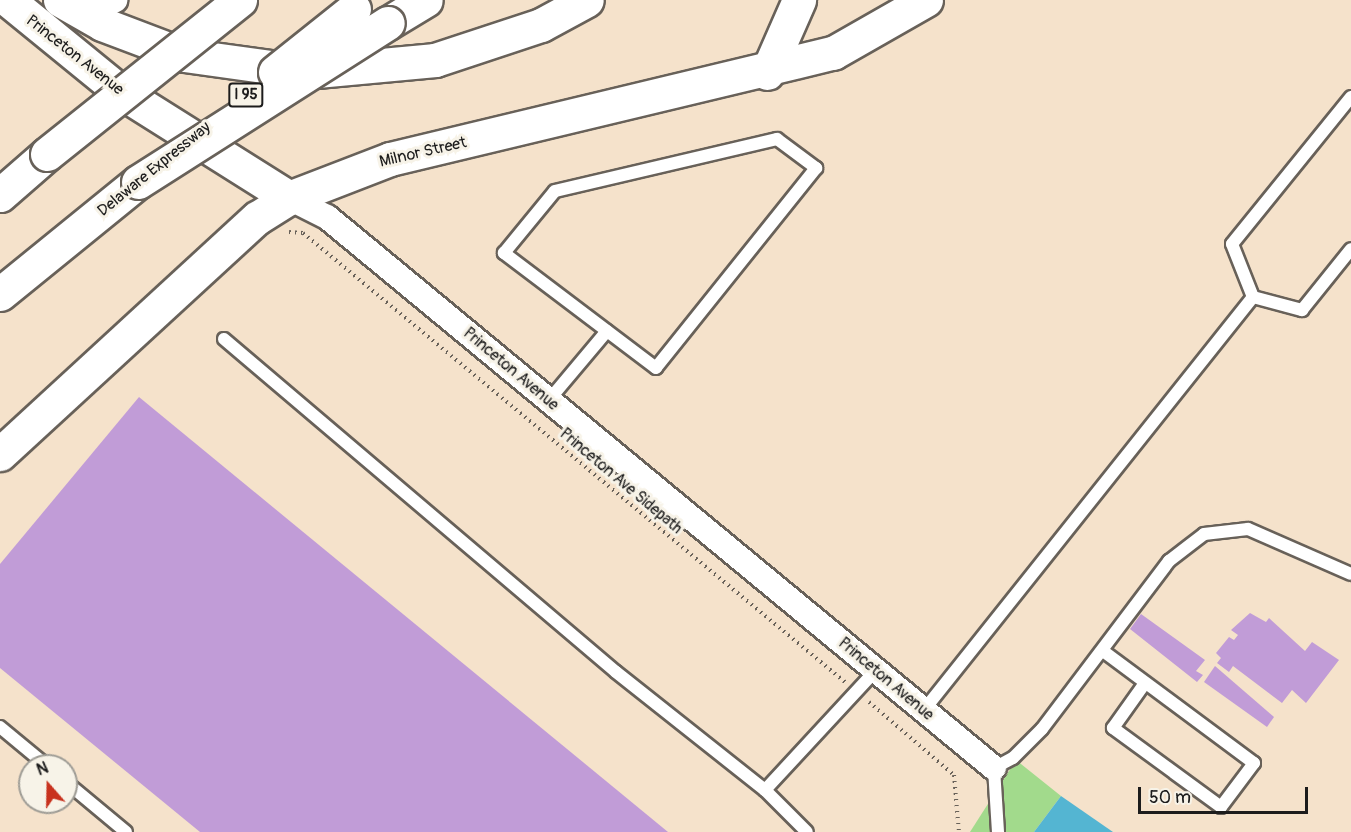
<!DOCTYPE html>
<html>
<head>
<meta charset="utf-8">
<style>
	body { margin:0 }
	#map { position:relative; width:1351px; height:832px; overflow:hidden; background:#f5e2cb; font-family:Pangolin,sans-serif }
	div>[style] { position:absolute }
	.green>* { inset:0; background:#a2da8c }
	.water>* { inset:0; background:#54b5d2 }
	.building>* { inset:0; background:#c19cd7 }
	.path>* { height:4px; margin-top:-2px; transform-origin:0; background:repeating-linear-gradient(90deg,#686159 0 1.5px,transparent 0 6px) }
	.roads { filter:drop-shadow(2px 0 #686159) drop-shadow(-2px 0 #686159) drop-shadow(0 2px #686159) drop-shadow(0 -2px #686159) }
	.lane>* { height:12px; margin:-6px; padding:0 6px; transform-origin:6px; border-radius:6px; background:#fff }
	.street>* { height:24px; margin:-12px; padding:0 12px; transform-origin:12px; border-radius:12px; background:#fff }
	.secondary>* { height:33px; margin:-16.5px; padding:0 16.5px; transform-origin:16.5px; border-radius:16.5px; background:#fff }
	.highway>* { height:33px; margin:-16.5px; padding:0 16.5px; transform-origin:16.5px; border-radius:16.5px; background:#fff }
	.bridges { filter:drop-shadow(2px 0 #686159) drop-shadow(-2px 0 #686159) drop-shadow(0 2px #686159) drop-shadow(0 -2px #686159) }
	.highway-bridge>* { height:33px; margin:-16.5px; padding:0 16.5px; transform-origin:16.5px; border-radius:16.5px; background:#fff }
	span { translate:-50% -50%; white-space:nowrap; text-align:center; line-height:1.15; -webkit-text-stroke:6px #f7f3e8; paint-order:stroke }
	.shield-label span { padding:2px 4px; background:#f7f3e8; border:2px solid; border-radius:4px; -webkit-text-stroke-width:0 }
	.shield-label { font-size:15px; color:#1c1c1c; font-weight:700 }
	.street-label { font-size:16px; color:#1c1c1c }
	.north { position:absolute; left:18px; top:754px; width:60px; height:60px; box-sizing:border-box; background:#f7f3e8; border:2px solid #9f9d96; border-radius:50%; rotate:340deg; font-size:16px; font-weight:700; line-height:24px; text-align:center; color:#1c1c1c }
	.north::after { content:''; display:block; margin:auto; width:21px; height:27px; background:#c8321e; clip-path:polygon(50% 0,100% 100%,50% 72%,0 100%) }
	.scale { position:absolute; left:1138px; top:787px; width:170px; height:27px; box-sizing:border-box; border:3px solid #1c1c1c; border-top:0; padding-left:8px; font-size:18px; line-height:21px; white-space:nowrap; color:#1c1c1c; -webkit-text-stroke:4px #f7f3e8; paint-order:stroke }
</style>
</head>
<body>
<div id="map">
	<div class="green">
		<i style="clip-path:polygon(1016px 760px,1061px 796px,1034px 832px,970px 832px)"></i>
	</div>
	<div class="water">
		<i style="clip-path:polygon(1061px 796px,1113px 832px,1034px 832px)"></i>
	</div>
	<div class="building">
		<i style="clip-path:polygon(139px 397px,668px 832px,200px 832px,0 668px,0 564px)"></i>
		<i style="clip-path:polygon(1250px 613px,1266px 622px,1269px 618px,1305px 651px,1312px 642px,1339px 660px,1306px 703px,1292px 690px,1282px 703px,1233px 666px,1229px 672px,1217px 663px,1221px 658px,1216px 653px,1229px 637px,1234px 640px,1238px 635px,1231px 630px)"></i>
		<i style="clip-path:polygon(1141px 614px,1205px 660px,1196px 671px,1203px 675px,1197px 682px,1130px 629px)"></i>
		<i style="clip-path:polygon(1215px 666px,1274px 717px,1267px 727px,1204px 682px)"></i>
	</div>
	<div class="path">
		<i style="left:289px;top:232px;width:14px;rotate:4deg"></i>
		<i style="left:303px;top:233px;width:704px;rotate:39.64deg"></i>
		<i style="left:869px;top:702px;width:112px;rotate:40.7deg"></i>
		<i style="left:954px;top:775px;width:57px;rotate:85deg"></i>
	</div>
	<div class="roads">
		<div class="lane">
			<i style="left:1351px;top:97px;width:189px;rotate:129deg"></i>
			<i style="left:1232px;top:244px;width:57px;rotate:68.4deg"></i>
			<i style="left:1253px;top:297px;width:51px;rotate:14.9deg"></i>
			<i style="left:1302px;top:310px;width:78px;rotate:-51.2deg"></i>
			<i style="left:777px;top:139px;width:49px;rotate:36.6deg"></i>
			<i style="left:816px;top:168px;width:256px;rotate:128.7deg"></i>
			<i style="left:656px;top:368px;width:191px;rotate:-142.9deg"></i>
			<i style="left:504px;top:253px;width:80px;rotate:-50.6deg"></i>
			<i style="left:555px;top:191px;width:228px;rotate:-13.2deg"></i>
			<i style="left:224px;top:339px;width:514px;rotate:40.35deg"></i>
			<i style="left:616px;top:672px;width:190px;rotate:38.4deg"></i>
			<i style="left:765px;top:790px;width:163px;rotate:-47.2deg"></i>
			<i style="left:549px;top:400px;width:90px;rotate:-50deg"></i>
			<i style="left:1103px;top:651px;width:188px;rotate:36.6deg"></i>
			<i style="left:1254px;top:763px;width:55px;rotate:126.9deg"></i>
			<i style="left:1221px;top:807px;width:134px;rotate:-143.8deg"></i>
			<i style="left:1113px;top:728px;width:55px;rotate:-54.6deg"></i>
			<i style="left:924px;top:710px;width:528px;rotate:-51.46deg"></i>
			<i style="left:0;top:727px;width:61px;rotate:39.7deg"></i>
			<i style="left:66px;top:782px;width:78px;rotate:39.8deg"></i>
			<i style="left:765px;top:790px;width:59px;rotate:45deg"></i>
			<i style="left:998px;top:832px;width:64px;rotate:-93.6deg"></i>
			<i style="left:994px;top:768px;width:21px;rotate:-28deg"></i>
			<i style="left:1013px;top:758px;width:41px;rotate:-45deg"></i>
			<i style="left:1042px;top:729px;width:211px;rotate:-52.9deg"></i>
			<i style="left:1169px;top:561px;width:44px;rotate:-37.6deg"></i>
			<i style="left:1204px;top:534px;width:44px;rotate:-6.5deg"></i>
			<i style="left:1248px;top:529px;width:112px;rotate:23.6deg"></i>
		</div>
		<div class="street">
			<i style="left:86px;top:15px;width:33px;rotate:-27deg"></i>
			<i style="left:289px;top:198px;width:42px;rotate:26.6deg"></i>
			<i style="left:327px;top:217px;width:865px;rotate:39.56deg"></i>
		</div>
		<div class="secondary">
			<i style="left:8px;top:0;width:146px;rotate:39.2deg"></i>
			<i style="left:121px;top:92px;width:199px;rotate:32.2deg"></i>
			<i style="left:0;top:454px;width:349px;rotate:-42.6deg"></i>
			<i style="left:257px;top:218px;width:38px;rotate:-32deg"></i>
			<i style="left:289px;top:198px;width:108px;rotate:-21.1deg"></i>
			<i style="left:390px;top:159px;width:456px;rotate:-13.5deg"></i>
			<i style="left:833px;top:53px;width:107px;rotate:-29.7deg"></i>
		</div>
		<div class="highway">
			<i style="left:60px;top:0;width:48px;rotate:29.7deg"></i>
			<i style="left:102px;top:24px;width:88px;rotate:20.7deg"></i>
			<i style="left:184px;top:55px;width:123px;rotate:7.9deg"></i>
			<i style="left:306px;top:72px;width:130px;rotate:-5.3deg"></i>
			<i style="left:435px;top:60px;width:112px;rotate:-18.3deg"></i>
			<i style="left:541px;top:25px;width:52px;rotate:-28.5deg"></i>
			<i style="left:388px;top:23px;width:44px;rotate:-31.2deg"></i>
			<i style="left:767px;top:73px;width:80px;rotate:-66.3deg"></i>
			<i style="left:0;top:195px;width:62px;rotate:-41.1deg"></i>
			<i style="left:0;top:294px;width:178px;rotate:-39.1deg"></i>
		</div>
	</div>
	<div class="bridges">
		<div class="highway-bridge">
			<i style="left:275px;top:72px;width:101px;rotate:-38.6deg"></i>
			<i style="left:47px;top:154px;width:247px;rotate:-38.6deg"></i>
			<i style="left:138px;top:182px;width:296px;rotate:-32.5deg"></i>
		</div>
	</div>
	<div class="shield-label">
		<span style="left:246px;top:95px">I 95</span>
	</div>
	<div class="street-label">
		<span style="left:75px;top:55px;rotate:38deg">Princeton Avenue</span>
		<span style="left:423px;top:152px;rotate:-13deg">Milnor Street</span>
		<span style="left:154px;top:169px;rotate:-39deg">Delaware Expressway</span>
		<span style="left:511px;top:369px;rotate:40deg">Princeton Avenue</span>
		<span style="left:621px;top:481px;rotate:40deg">Princeton Ave Sidepath</span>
		<span style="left:886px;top:679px;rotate:40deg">Princeton Avenue</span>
	</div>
	<div class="north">N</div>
	<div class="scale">50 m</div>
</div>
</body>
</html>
